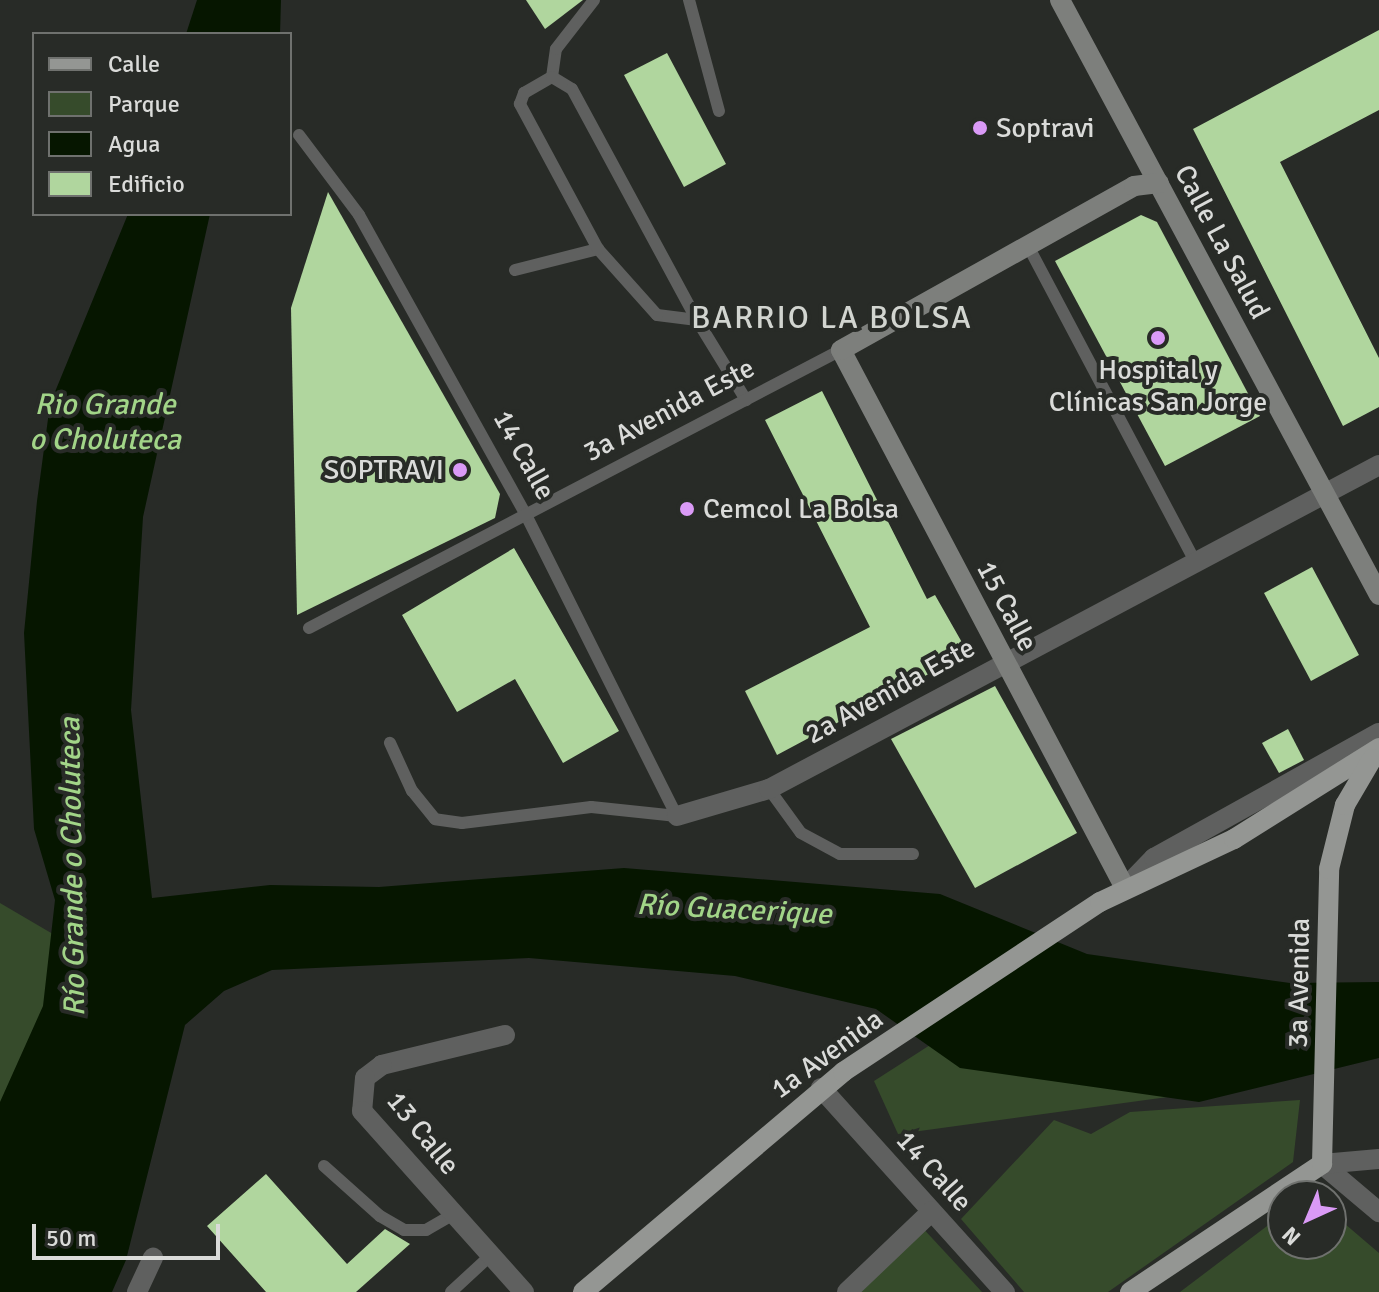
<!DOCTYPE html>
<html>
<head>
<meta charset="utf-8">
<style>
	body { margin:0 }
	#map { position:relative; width:1379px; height:1292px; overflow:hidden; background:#282b27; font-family:Signika,sans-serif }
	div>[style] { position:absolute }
	.green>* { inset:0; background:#364b2b }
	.water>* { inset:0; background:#061600 }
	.building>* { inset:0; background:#b0d69e }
	.service>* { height:12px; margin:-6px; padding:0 6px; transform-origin:6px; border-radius:6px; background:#5f605f }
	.minor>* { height:20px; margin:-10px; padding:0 10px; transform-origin:10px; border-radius:10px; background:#5f605f }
	.secondary>* { height:20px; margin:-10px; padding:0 10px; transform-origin:10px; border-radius:10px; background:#7d7f7c }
	.primary>* { height:20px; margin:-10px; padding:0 10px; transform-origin:10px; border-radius:10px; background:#949693 }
	.dots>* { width:22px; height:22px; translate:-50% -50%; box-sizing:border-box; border:4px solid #282b27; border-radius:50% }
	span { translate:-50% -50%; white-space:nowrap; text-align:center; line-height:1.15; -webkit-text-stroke:8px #282b27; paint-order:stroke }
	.poi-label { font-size:28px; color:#dadbd9 }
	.left { translate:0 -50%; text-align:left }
	.right { translate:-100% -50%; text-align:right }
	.street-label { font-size:28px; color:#dadbd9 }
	.water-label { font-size:30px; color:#a2d588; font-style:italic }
	.quarter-label { font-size:32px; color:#d2d5d0; letter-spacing:2px }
	.legend { position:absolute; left:32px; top:32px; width:260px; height:184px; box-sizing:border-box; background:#282b27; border:2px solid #6f716e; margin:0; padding:10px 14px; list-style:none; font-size:24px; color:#dadbd9 }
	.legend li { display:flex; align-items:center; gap:16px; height:40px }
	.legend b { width:40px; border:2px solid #6f716e }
	.north { position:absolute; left:1267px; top:1180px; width:80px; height:80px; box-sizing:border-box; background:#282b27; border:2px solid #6f716e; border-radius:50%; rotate:224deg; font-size:22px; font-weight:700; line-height:32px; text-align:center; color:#dadbd9 }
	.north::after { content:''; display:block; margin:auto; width:28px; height:36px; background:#da9af6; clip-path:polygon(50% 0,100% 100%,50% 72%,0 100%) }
	.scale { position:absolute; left:32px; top:1224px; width:188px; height:36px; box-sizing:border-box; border:4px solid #dadbd9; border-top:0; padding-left:10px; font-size:24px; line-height:28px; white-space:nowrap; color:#dadbd9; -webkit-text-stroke:6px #282b27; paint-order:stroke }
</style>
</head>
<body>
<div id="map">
	<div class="green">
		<i style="clip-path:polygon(0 903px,75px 947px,0 1130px)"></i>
		<i style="clip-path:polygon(969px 1020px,1246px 1053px,1277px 1082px,898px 1134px,874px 1081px)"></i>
		<i style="clip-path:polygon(1300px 1100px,1293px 1162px,1108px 1292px,1024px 1292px,961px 1219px,1054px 1120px,1091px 1134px,1130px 1112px)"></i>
		<i style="clip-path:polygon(1331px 1212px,1379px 1253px,1379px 1292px,1180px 1292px,1283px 1214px,1283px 1244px,1331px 1244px)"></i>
		<i style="clip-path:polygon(919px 1224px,982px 1292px,853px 1292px)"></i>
	</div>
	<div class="water">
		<i style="clip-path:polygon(197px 0,281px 0,280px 34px,186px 34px)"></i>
		<i style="clip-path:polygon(128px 214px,210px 214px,143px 517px,131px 710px,152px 898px,270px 885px,379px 887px,624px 868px,940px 894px,1087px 954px,1290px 983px,1379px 982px,1379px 1058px,1199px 1102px,960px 1068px,876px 1009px,735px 976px,529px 958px,272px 970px,224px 991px,185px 1025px,126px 1260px,112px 1292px,0 1292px,0 1102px,43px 1006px,55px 900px,34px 829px,24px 633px,37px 501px,50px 404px)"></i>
	</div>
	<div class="building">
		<i style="clip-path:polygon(526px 0,583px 0,545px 29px)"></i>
		<i style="clip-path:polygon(1379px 30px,1379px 110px,1280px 162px,1379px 358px,1379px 407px,1343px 426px,1193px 129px)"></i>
		<i style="clip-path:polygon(667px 53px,726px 164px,684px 187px,624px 75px)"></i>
		<i style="clip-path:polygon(328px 192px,500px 494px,495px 518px,297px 615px,291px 308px)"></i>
		<i style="clip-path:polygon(1141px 215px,1157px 222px,1260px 416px,1165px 466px,1055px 261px)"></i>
		<i style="clip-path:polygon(822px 391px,927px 599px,935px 595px,968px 653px,777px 755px,745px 691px,870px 627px,765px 420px)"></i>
		<i style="clip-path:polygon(514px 548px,619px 731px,563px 763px,515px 679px,457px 712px,402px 615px)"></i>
		<i style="clip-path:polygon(1312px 567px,1359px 655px,1311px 681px,1264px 593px)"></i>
		<i style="clip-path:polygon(995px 686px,1077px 833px,975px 888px,891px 739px)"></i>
		<i style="clip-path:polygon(1288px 729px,1304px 760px,1279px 773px,1262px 743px)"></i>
		<i style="clip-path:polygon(266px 1174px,347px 1264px,385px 1229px,410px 1244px,356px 1292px,266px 1292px,207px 1226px)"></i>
	</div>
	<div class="service">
		<i style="left:689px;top:0;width:115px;rotate:74.9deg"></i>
		<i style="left:552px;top:77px;width:28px;rotate:-82deg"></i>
		<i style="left:556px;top:49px;width:62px;rotate:-52.2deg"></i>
		<i style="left:299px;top:135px;width:100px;rotate:53.1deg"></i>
		<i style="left:359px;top:215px;width:346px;rotate:60.9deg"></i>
		<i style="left:527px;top:517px;width:335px;rotate:63.4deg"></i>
		<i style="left:677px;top:816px;width:86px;rotate:-174deg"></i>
		<i style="left:591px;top:807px;width:130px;rotate:172.9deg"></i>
		<i style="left:462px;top:823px;width:27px;rotate:-172deg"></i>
		<i style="left:435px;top:819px;width:36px;rotate:-129deg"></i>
		<i style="left:412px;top:791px;width:53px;rotate:-114.6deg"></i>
		<i style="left:1027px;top:244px;width:357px;rotate:62.1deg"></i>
		<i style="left:515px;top:270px;width:86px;rotate:-14.2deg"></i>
		<i style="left:697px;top:320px;width:40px;rotate:-172.9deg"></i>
		<i style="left:657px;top:315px;width:89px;rotate:-131.8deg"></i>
		<i style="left:598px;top:249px;width:165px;rotate:-118.3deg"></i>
		<i style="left:520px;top:104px;width:12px;rotate:-70deg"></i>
		<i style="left:524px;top:93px;width:32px;rotate:-30deg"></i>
		<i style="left:552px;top:77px;width:23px;rotate:31deg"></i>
		<i style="left:572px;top:89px;width:263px;rotate:61.6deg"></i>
		<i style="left:697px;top:320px;width:94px;rotate:58.5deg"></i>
		<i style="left:309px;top:628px;width:600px;rotate:-27.59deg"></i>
		<i style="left:769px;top:789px;width:54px;rotate:54deg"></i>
		<i style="left:801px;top:833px;width:44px;rotate:28.3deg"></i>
		<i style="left:840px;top:854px;width:73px"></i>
		<i style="left:324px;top:1166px;width:75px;rotate:41.8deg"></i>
		<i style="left:380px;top:1216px;width:28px;rotate:30deg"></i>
		<i style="left:404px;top:1230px;width:22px"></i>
		<i style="left:426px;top:1230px;width:32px;rotate:-30deg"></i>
		<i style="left:451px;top:1292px;width:54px;rotate:-42.8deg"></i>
	</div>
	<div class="minor">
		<i style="left:677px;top:816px;width:96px;rotate:-16.4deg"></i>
		<i style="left:769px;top:789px;width:691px;rotate:-27.97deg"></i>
		<i style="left:1125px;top:888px;width:42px;rotate:-46deg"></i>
		<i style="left:1154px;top:858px;width:257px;rotate:-29.1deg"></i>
		<i style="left:505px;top:1035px;width:127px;rotate:166.3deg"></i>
		<i style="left:382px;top:1065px;width:21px;rotate:143deg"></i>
		<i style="left:365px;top:1078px;width:33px;rotate:95deg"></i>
		<i style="left:362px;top:1111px;width:243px;rotate:48.2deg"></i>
		<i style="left:821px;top:1088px;width:275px;rotate:48deg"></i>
		<i style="left:1322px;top:1164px;width:75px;rotate:40.1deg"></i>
		<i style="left:1322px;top:1164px;width:57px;rotate:-5deg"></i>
		<i style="left:137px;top:1292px;width:38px;rotate:-65deg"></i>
		<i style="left:847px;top:1292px;width:117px;rotate:-43.6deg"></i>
	</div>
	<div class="secondary">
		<i style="left:1060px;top:0;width:675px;rotate:61.8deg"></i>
		<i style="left:1125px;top:888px;width:608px;rotate:-117.83deg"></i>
		<i style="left:841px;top:350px;width:336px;rotate:-29.2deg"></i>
		<i style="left:1134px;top:186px;width:25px;rotate:-7deg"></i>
	</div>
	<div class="primary">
		<i style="left:583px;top:1292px;width:341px;rotate:-40.2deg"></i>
		<i style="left:843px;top:1072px;width:308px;rotate:-33.5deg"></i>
		<i style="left:1100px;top:902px;width:148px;rotate:-25.2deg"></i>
		<i style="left:1234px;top:839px;width:171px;rotate:-32.1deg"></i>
		<i style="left:1130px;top:1292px;width:231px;rotate:-33.7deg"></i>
		<i style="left:1322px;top:1164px;width:295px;rotate:-88.6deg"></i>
		<i style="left:1329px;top:869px;width:66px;rotate:-76deg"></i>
		<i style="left:1345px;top:805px;width:53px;rotate:-59.6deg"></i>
	</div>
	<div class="dots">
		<i style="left:980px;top:128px;background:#da9af6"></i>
		<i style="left:1158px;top:338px;background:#da9af6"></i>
		<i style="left:460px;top:470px;background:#da9af6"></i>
		<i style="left:687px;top:509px;background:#da9af6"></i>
	</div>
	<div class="poi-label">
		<span class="left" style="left:996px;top:128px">Soptravi</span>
		<span style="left:1158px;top:386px">Hospital y<br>Clínicas San Jorge</span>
		<span class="right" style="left:444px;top:470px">SOPTRAVI</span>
		<span class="left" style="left:703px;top:509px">Cemcol La Bolsa</span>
	</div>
	<div class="street-label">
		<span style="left:1222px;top:242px;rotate:62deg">Calle La Salud</span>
		<span style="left:669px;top:410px;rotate:-28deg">3a Avenida Este</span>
		<span style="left:524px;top:455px;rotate:61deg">14 Calle</span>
		<span style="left:1007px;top:606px;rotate:62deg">15 Calle</span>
		<span style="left:890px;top:691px;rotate:-29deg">2a Avenida Este</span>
		<span style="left:1299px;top:983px;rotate:-89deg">3a Avenida</span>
		<span style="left:827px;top:1054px;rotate:-36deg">1a Avenida</span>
		<span style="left:423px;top:1133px;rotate:51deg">13 Calle</span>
		<span style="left:934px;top:1171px;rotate:48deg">14 Calle</span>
	</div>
	<div class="water-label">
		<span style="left:105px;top:422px">Rio Grande<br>o Choluteca</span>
		<span style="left:73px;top:867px;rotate:-91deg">Río Grande o Choluteca</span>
		<span style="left:734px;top:910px;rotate:3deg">Río Guacerique</span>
	</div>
	<div class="quarter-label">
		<span style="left:832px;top:318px">BARRIO LA BOLSA</span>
	</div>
	<ul class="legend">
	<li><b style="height:10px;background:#949693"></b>Calle</li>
	<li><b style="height:22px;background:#364b2b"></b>Parque</li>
	<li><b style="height:22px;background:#061600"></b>Agua</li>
	<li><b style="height:22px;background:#b0d69e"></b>Edificio</li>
	</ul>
	<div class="north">N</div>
	<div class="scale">50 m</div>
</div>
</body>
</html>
